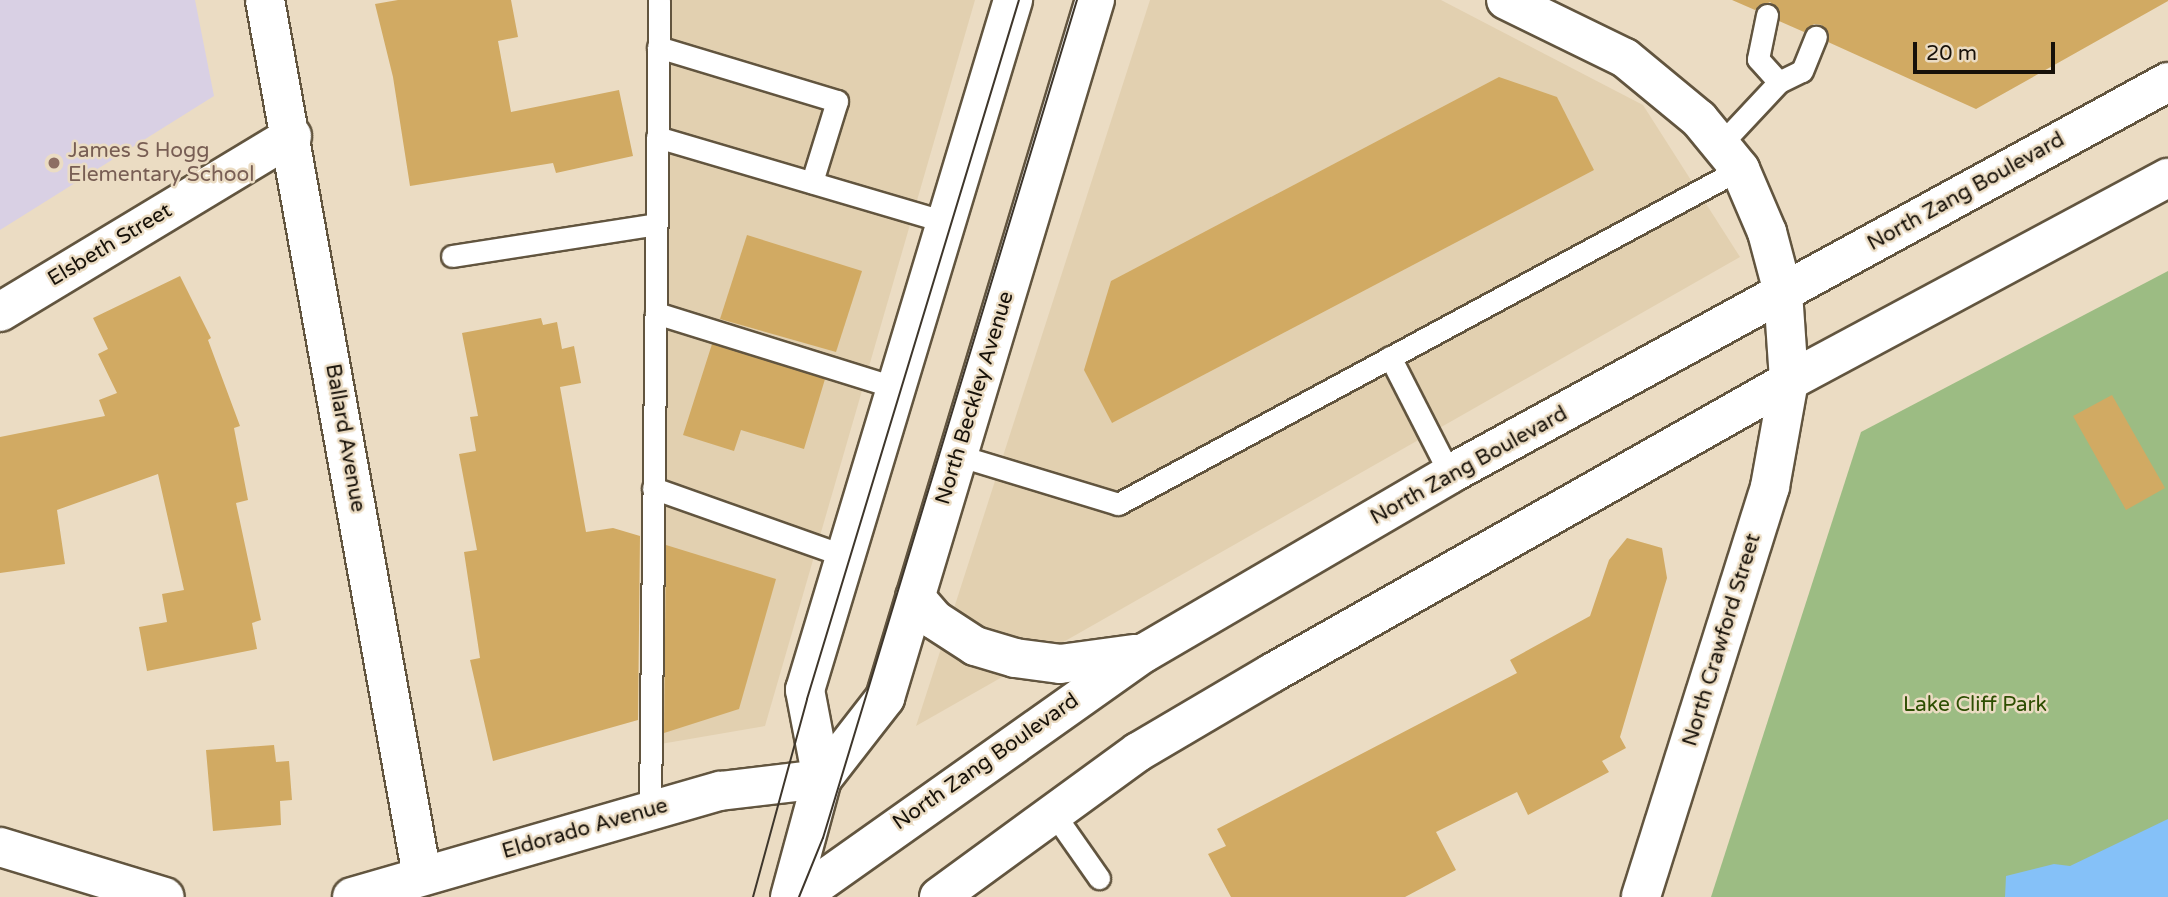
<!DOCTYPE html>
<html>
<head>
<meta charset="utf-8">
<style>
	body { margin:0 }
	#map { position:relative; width:2168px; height:897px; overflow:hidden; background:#ebdcc3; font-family:"Varela Round",sans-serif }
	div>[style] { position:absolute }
	.built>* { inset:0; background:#e2d0b0 }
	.education>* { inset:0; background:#d9d0e4 }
	.green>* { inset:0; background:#9cbc83 }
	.water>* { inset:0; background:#85c1f8 }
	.building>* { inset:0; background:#d1aa63 }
	.roads { filter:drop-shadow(2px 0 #62553f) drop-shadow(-2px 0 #62553f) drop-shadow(0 2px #62553f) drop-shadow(0 -2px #62553f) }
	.lane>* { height:21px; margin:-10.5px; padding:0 10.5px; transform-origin:10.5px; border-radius:10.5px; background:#fff }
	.street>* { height:38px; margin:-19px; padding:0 19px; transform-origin:19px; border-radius:19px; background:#fff }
	.secondary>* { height:38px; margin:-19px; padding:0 19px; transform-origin:19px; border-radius:19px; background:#fff }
	.tram>* { height:2px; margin:-1px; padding:0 1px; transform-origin:1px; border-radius:1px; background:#3e362b }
	.dots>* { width:19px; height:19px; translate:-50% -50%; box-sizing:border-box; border:4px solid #ebdcc3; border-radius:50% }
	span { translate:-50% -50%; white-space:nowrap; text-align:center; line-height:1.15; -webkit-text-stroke:5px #ebdcc3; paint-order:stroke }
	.education-label { font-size:21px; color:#785e54 }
	.left { translate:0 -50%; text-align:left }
	.street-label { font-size:21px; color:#171109 }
	.park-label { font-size:21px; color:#2d4e02 }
	.scale { position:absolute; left:1913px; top:42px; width:142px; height:32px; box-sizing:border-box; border:4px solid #171109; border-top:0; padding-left:9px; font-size:21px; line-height:24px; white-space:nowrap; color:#171109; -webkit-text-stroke:5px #ebdcc3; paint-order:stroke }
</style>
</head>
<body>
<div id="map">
	<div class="built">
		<i style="clip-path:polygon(666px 0,975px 0,765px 726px,643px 747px)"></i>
		<i style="clip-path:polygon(1150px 0,1441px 0,1643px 105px,1740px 257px,916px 726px)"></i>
	</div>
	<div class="education">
		<i style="clip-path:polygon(0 0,195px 0,214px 96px,0 230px)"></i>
	</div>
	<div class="green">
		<i style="clip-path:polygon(2168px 271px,2168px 897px,1711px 897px,1861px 432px)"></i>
	</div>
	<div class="water">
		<i style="clip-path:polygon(2168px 819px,2168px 897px,2005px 897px,2006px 876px,2054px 864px,2070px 866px)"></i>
	</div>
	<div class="building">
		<i style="clip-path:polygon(398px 0,511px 0,518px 37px,498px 41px,511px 112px,619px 90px,633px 156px,556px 173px,553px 163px,410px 186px,393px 77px,375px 4px)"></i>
		<i style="clip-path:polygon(1732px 0,2168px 0,2168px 1px,1976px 109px,1828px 42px,1822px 25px,1814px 24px,1804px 32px,1779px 21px,1779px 10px,1770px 2px,1755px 10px)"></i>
		<i style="clip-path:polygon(1499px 77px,1557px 97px,1594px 170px,1112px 423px,1084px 370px,1111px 281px)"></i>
		<i style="clip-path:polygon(747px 235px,862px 271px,836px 352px,720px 319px)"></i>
		<i style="clip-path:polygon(180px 276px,211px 338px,208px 340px,240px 426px,234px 428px,248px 500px,236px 503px,261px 620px,252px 623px,257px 649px,147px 671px,139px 627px,167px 622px,162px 594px,184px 590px,158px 474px,57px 510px,65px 564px,0 573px,0 437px,105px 416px,99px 400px,117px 393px,98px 354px,108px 349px,93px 318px)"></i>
		<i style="clip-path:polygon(541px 318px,543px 325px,557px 322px,562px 349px,574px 346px,581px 383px,560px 387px,586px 532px,613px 528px,640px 536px,638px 720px,493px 761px,470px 660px,480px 658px,464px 552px,477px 550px,459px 454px,476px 451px,470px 417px,478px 416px,462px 333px)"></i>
		<i style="clip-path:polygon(712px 344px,825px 379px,804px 449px,741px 430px,734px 451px,683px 435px)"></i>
		<i style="clip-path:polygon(2112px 395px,2165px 488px,2126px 510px,2073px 416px)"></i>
		<i style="clip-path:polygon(1627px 538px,1662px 548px,1667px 578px,1620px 737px,1626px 748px,1602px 761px,1609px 772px,1528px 815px,1517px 792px,1436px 832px,1456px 870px,1405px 897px,1231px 897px,1208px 854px,1226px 846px,1217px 829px,1517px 673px,1510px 660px,1590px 616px,1609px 560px)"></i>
		<i style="clip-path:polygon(666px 545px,776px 579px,739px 709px,664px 733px)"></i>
		<i style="clip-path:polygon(274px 745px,276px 762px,289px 761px,292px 800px,280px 801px,281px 825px,213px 831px,206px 750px)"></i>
	</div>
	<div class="roads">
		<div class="lane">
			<i style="left:1767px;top:15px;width:45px;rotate:101.6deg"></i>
			<i style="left:1758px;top:59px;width:31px;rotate:48deg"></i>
			<i style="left:658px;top:47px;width:187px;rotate:16.8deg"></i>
			<i style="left:837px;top:101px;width:85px;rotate:107.2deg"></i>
			<i style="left:657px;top:137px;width:301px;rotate:16.4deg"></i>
			<i style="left:1720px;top:145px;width:86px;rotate:-46.9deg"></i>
			<i style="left:1779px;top:82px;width:25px;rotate:-26deg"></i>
			<i style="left:1802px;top:71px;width:37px;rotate:-68deg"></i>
			<i style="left:452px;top:256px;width:206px;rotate:-8.9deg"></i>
			<i style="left:656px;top:313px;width:252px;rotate:17.3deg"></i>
			<i style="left:1390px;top:357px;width:131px;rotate:62.9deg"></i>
			<i style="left:957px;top:455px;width:168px;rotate:16.9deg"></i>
			<i style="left:1118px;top:504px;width:706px;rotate:-28.31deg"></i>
			<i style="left:653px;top:488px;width:204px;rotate:19.5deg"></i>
			<i style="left:650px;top:810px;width:810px;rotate:-89.36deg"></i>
			<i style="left:1052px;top:811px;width:82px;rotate:55deg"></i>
		</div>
		<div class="street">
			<i style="left:265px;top:0;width:890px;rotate:79.84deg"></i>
			<i style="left:1506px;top:0;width:132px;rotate:26deg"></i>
			<i style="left:1625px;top:58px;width:96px;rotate:39.5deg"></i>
			<i style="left:1699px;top:119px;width:65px;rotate:50.6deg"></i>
			<i style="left:1740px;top:169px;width:69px;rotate:66.8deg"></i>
			<i style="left:1767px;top:232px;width:62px;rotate:75.1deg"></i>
			<i style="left:1783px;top:292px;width:89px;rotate:86.1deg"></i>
			<i style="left:1789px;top:381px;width:108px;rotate:100.2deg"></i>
			<i style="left:1770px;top:487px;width:430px;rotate:107.5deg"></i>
			<i style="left:0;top:312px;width:341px;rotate:-31.1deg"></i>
			<i style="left:0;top:847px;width:172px;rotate:16.9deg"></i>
			<i style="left:352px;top:897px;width:383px;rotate:-16.1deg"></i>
			<i style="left:720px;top:791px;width:103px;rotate:-6.7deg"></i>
		</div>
		<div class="secondary">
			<i style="left:915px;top:597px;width:30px;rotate:49deg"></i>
			<i style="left:935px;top:620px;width:48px;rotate:33deg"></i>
			<i style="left:975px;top:646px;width:42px;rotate:16.7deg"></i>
			<i style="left:1015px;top:658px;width:45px;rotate:7.6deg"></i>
			<i style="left:1060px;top:664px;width:76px;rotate:-7.6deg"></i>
			<i style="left:822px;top:779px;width:91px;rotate:-100.8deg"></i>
			<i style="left:805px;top:690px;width:721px;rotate:-73.22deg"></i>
			<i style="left:790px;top:897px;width:122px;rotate:-74.8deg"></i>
			<i style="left:822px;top:779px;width:103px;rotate:-52.1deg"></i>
			<i style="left:885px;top:698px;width:729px;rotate:-73.26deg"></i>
			<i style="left:799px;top:897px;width:423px;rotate:-35.3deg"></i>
			<i style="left:1144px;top:653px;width:355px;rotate:-30.3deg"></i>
			<i style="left:1450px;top:474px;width:818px;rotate:-28.63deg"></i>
			<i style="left:939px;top:897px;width:246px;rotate:-36.1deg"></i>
			<i style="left:1138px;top:752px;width:156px;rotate:-30.5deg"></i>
			<i style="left:1272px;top:673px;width:594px;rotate:-29.46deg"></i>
			<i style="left:1789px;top:381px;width:430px;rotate:-28.2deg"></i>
		</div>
	</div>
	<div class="tram">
		<i style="left:753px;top:897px;width:205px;rotate:-74.7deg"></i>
		<i style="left:807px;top:699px;width:730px;rotate:-73.13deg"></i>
		<i style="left:799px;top:897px;width:64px;rotate:-67.9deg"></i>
		<i style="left:823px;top:838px;width:876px;rotate:-73.14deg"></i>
	</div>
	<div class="dots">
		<i style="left:54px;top:163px;background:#8d6e63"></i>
	</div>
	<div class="education-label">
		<span class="left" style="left:68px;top:163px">James S Hogg<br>Elementary School</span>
	</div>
	<div class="street-label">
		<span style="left:1966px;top:192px;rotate:-29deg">North Zang Boulevard</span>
		<span style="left:110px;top:245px;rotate:-31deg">Elsbeth Street</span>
		<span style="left:975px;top:398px;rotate:-73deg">North Beckley Avenue</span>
		<span style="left:345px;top:438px;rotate:80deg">Ballard Avenue</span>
		<span style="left:1469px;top:466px;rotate:-29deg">North Zang Boulevard</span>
		<span style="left:1722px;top:640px;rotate:-73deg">North Crawford Street</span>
		<span style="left:986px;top:762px;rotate:-35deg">North Zang Boulevard</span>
		<span style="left:585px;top:829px;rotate:-16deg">Eldorado Avenue</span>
	</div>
	<div class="park-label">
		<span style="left:1975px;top:705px">Lake Cliff Park</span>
	</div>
	<div class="scale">20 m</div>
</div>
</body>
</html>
